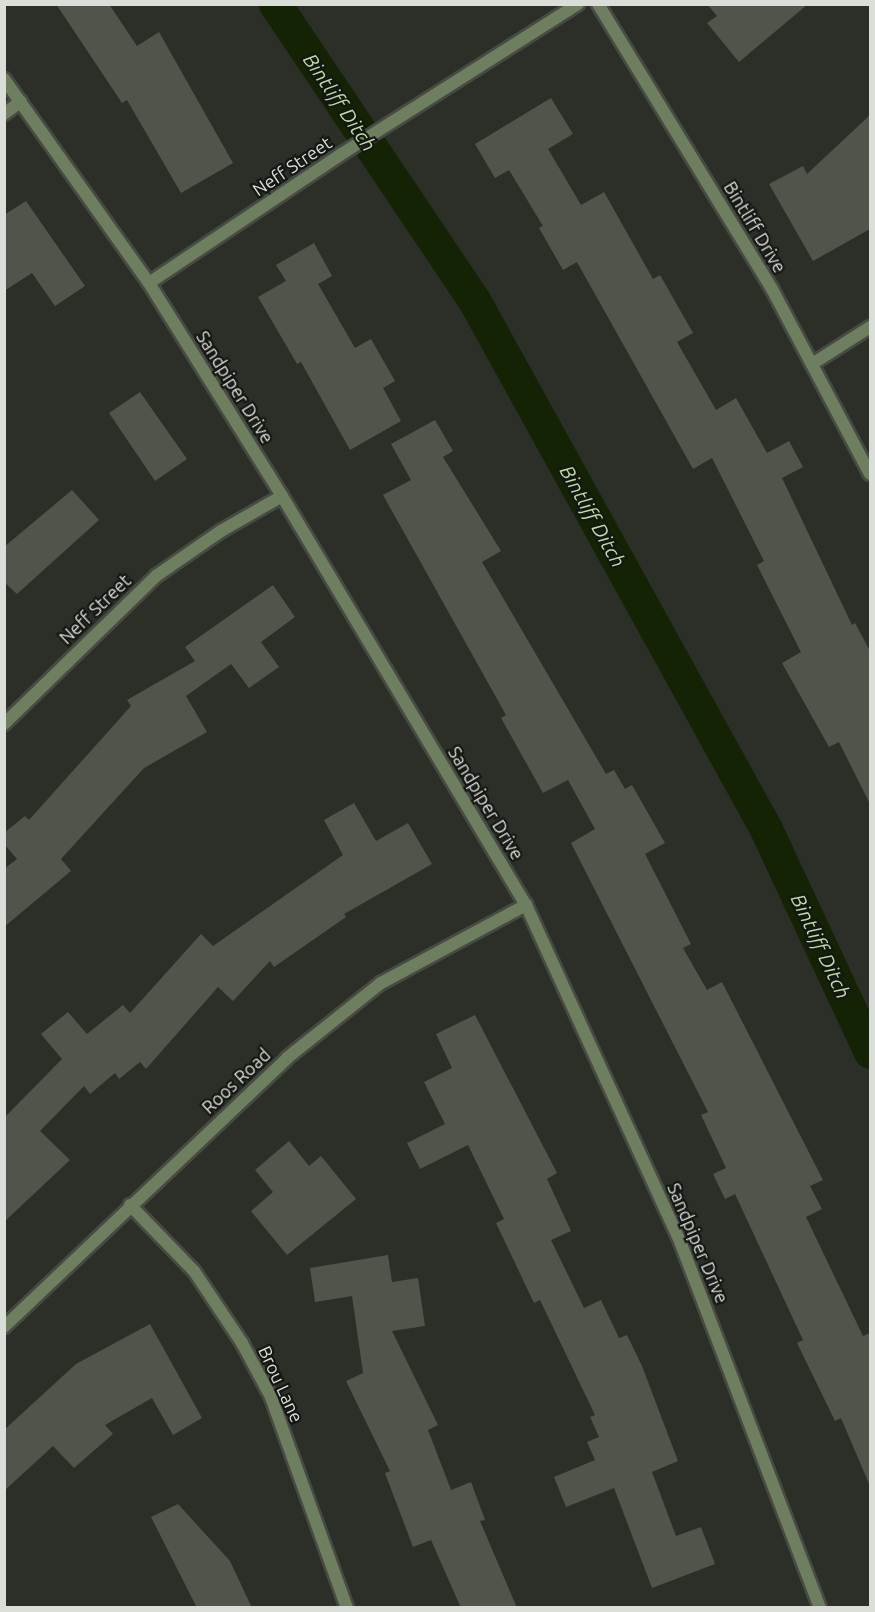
<!DOCTYPE html>
<html>
<head>
<meta charset="utf-8">
<style>
	body { margin:0 }
	#map { position:relative; width:875px; height:1612px; overflow:hidden; background:#2b2f27; font-family:Ubuntu,sans-serif }
	div>[style] { position:absolute }
	.canal>* { height:33px; margin:-16.5px; padding:0 16.5px; transform-origin:16.5px; border-radius:16.5px; background:#142303 }
	.building>* { inset:0; background:#50554c }
	.roads { filter:drop-shadow(2px 0 #474b43) drop-shadow(-2px 0 #474b43) drop-shadow(0 2px #474b43) drop-shadow(0 -2px #474b43) }
	.minor>* { height:12px; margin:-6px; padding:0 6px; transform-origin:6px; border-radius:6px; background:#6d7f5e }
	.tertiary>* { height:12px; margin:-6px; padding:0 6px; transform-origin:6px; border-radius:6px; background:#6d7f5e }
	span { translate:-50% -50%; white-space:nowrap; text-align:center; line-height:1.15; -webkit-text-stroke:4.5px #141713; paint-order:stroke }
	.street-label { font-size:18px; color:#dbded8 }
	.water-label { font-size:20px; color:#bedea2; font-style:italic }
	.frame { position:absolute; inset:0; border:6px solid #dbded8; pointer-events:none }
</style>
</head>
<body>
<div id="map">
	<div class="canal">
		<i style="left:275px;top:4px;width:359px;rotate:56.1deg"></i>
		<i style="left:475px;top:302px;width:602px;rotate:61.09deg"></i>
		<i style="left:766px;top:829px;width:246px;rotate:65deg"></i>
	</div>
	<div class="building">
		<i style="clip-path:polygon(56px 4px,109px 4px,137px 46px,159px 32px,233px 163px,181px 193px,127px 100px,122px 103px)"></i>
		<i style="clip-path:polygon(707px 4px,808px 4px,739px 62px,707px 23px,717px 16px)"></i>
		<i style="clip-path:polygon(551px 98px,573px 134px,548px 149px,581px 205px,604px 192px,653px 279px,660px 275px,693px 333px,677px 342px,716px 410px,736px 398px,767px 453px,789px 441px,803px 467px,782px 478px,852px 625px,855px 623px,870px 651px,870px 804px,839px 742px,829px 747px,782px 663px,801px 652px,757px 565px,764px 561px,712px 458px,693px 469px,577px 262px,563px 270px,539px 228px,543px 226px,509px 170px,495px 178px,475px 144px)"></i>
		<i style="clip-path:polygon(870px 115px,870px 229px,813px 261px,769px 184px,803px 166px,807px 174px)"></i>
		<i style="clip-path:polygon(26px 201px,85px 286px,55px 306px,32px 273px,4px 291px,4px 215px)"></i>
		<i style="clip-path:polygon(314px 243px,332px 276px,318px 284px,355px 348px,371px 339px,395px 381px,383px 388px,401px 421px,350px 450px,301px 362px,297px 364px,258px 297px,286px 281px,276px 265px)"></i>
		<i style="clip-path:polygon(140px 392px,187px 459px,155px 481px,109px 413px)"></i>
		<i style="clip-path:polygon(435px 420px,453px 451px,443px 457px,501px 551px,482px 562px,606px 774px,614px 770px,625px 789px,632px 785px,665px 843px,645px 854px,691px 944px,683px 948px,707px 990px,722px 982px,823px 1180px,810px 1186px,822px 1209px,806px 1217px,863px 1336px,870px 1333px,870px 1486px,841px 1418px,835px 1421px,797px 1343px,803px 1340px,735px 1194px,725px 1199px,713px 1174px,726px 1168px,701px 1115px,708px 1112px,571px 843px,595px 829px,568px 780px,543px 793px,501px 718px,506px 715px,383px 495px,411px 480px,391px 444px)"></i>
		<i style="clip-path:polygon(72px 490px,99px 520px,17px 594px,4px 582px,4px 547px)"></i>
		<i style="clip-path:polygon(273px 585px,295px 617px,261px 642px,279px 667px,249px 688px,231px 664px,186px 696px,207px 732px,144px 768px,61px 859px,71px 871px,4px 927px,4px 869px,17px 859px,4px 844px,4px 833px,25px 816px,29px 820px,131px 706px,127px 700px,195px 661px,185px 647px)"></i>
		<i style="clip-path:polygon(354px 803px,376px 841px,408px 823px,432px 864px,344px 914px,346px 917px,274px 967px,270px 961px,233px 1001px,218px 987px,146px 1069px,140px 1062px,119px 1079px,115px 1073px,90px 1094px,84px 1086px,40px 1131px,70px 1160px,4px 1222px,4px 1118px,62px 1059px,41px 1034px,68px 1012px,87px 1034px,123px 1005px,130px 1013px,201px 934px,213px 946px,343px 855px,324px 820px)"></i>
		<i style="clip-path:polygon(475px 1015px,557px 1173px,547px 1179px,571px 1231px,551px 1240px,584px 1308px,601px 1300px,619px 1338px,627px 1335px,642px 1366px,678px 1461px,652px 1472px,676px 1536px,701px 1527px,715px 1564px,652px 1588px,614px 1488px,566px 1507px,554px 1477px,595px 1460px,587px 1442px,599px 1437px,590px 1417px,595px 1415px,540px 1300px,534px 1303px,496px 1223px,504px 1219px,468px 1145px,420px 1169px,407px 1143px,445px 1124px,424px 1082px,452px 1068px,436px 1034px)"></i>
		<i style="clip-path:polygon(289px 1141px,309px 1166px,321px 1156px,356px 1199px,287px 1255px,251px 1211px,273px 1192px,255px 1170px)"></i>
		<i style="clip-path:polygon(388px 1255px,392px 1282px,418px 1278px,425px 1326px,392px 1331px,438px 1425px,428px 1430px,451px 1490px,471px 1482px,485px 1520px,480px 1521px,517px 1608px,461px 1608px,431px 1540px,413px 1547px,385px 1473px,390px 1471px,346px 1381px,363px 1373px,352px 1296px,315px 1302px,310px 1268px)"></i>
		<i style="clip-path:polygon(150px 1324px,202px 1418px,173px 1435px,152px 1398px,105px 1425px,113px 1434px,74px 1468px,53px 1446px,4px 1491px,4px 1430px,76px 1364px)"></i>
		<i style="clip-path:polygon(178px 1504px,230px 1561px,252px 1608px,197px 1608px,151px 1517px)"></i>
	</div>
	<div class="roads">
		<div class="minor">
			<i style="left:4px;top:79px;width:250px;rotate:54.6deg"></i>
			<i style="left:149px;top:283px;width:251px;rotate:58deg"></i>
			<i style="left:282px;top:496px;width:476px;rotate:59.2deg"></i>
			<i style="left:526px;top:905px;width:373px;rotate:65.4deg"></i>
			<i style="left:681px;top:1244px;width:390px;rotate:69.1deg"></i>
			<i style="left:4px;top:114px;width:21px;rotate:-37deg"></i>
			<i style="left:149px;top:283px;width:230px;rotate:-33.8deg"></i>
			<i style="left:340px;top:155px;width:282px;rotate:-32.4deg"></i>
			<i style="left:812px;top:364px;width:69px;rotate:-32.5deg"></i>
			<i style="left:4px;top:724px;width:212px;rotate:-44.2deg"></i>
			<i style="left:156px;top:576px;width:79px;rotate:-34.7deg"></i>
			<i style="left:221px;top:531px;width:70px;rotate:-29.8deg"></i>
			<i style="left:130px;top:1205px;width:92px;rotate:45.9deg"></i>
			<i style="left:194px;top:1271px;width:87px;rotate:56.3deg"></i>
			<i style="left:242px;top:1343px;width:61px;rotate:61.8deg"></i>
			<i style="left:271px;top:1397px;width:224px;rotate:70.2deg"></i>
			<i style="left:4px;top:1327px;width:390px;rotate:-43.5deg"></i>
			<i style="left:287px;top:1058px;width:120px;rotate:-38.6deg"></i>
			<i style="left:381px;top:983px;width:165px;rotate:-28.3deg"></i>
		</div>
		<div class="tertiary">
			<i style="left:598px;top:4px;width:334px;rotate:58.6deg"></i>
			<i style="left:772px;top:289px;width:209px;rotate:62.1deg"></i>
		</div>
	</div>
	<div class="street-label">
		<span style="left:292px;top:166px;rotate:-34deg">Neff Street</span>
		<span style="left:755px;top:227px;rotate:59deg">Bintliff Drive</span>
		<span style="left:235px;top:387px;rotate:58deg">Sandpiper Drive</span>
		<span style="left:95px;top:609px;rotate:-44deg">Neff Street</span>
		<span style="left:486px;top:803px;rotate:59deg">Sandpiper Drive</span>
		<span style="left:236px;top:1081px;rotate:-43deg">Roos Road</span>
		<span style="left:698px;top:1243px;rotate:67deg">Sandpiper Drive</span>
		<span style="left:281px;top:1384px;rotate:65deg">Brou Lane</span>
	</div>
	<div class="water-label">
		<span style="left:340px;top:102px;rotate:56deg">Bintliff Ditch</span>
		<span style="left:593px;top:516px;rotate:61deg">Bintliff Ditch</span>
		<span style="left:821px;top:946px;rotate:65deg">Bintliff Ditch</span>
	</div>
	<div class="frame"></div>
</div>
</body>
</html>
